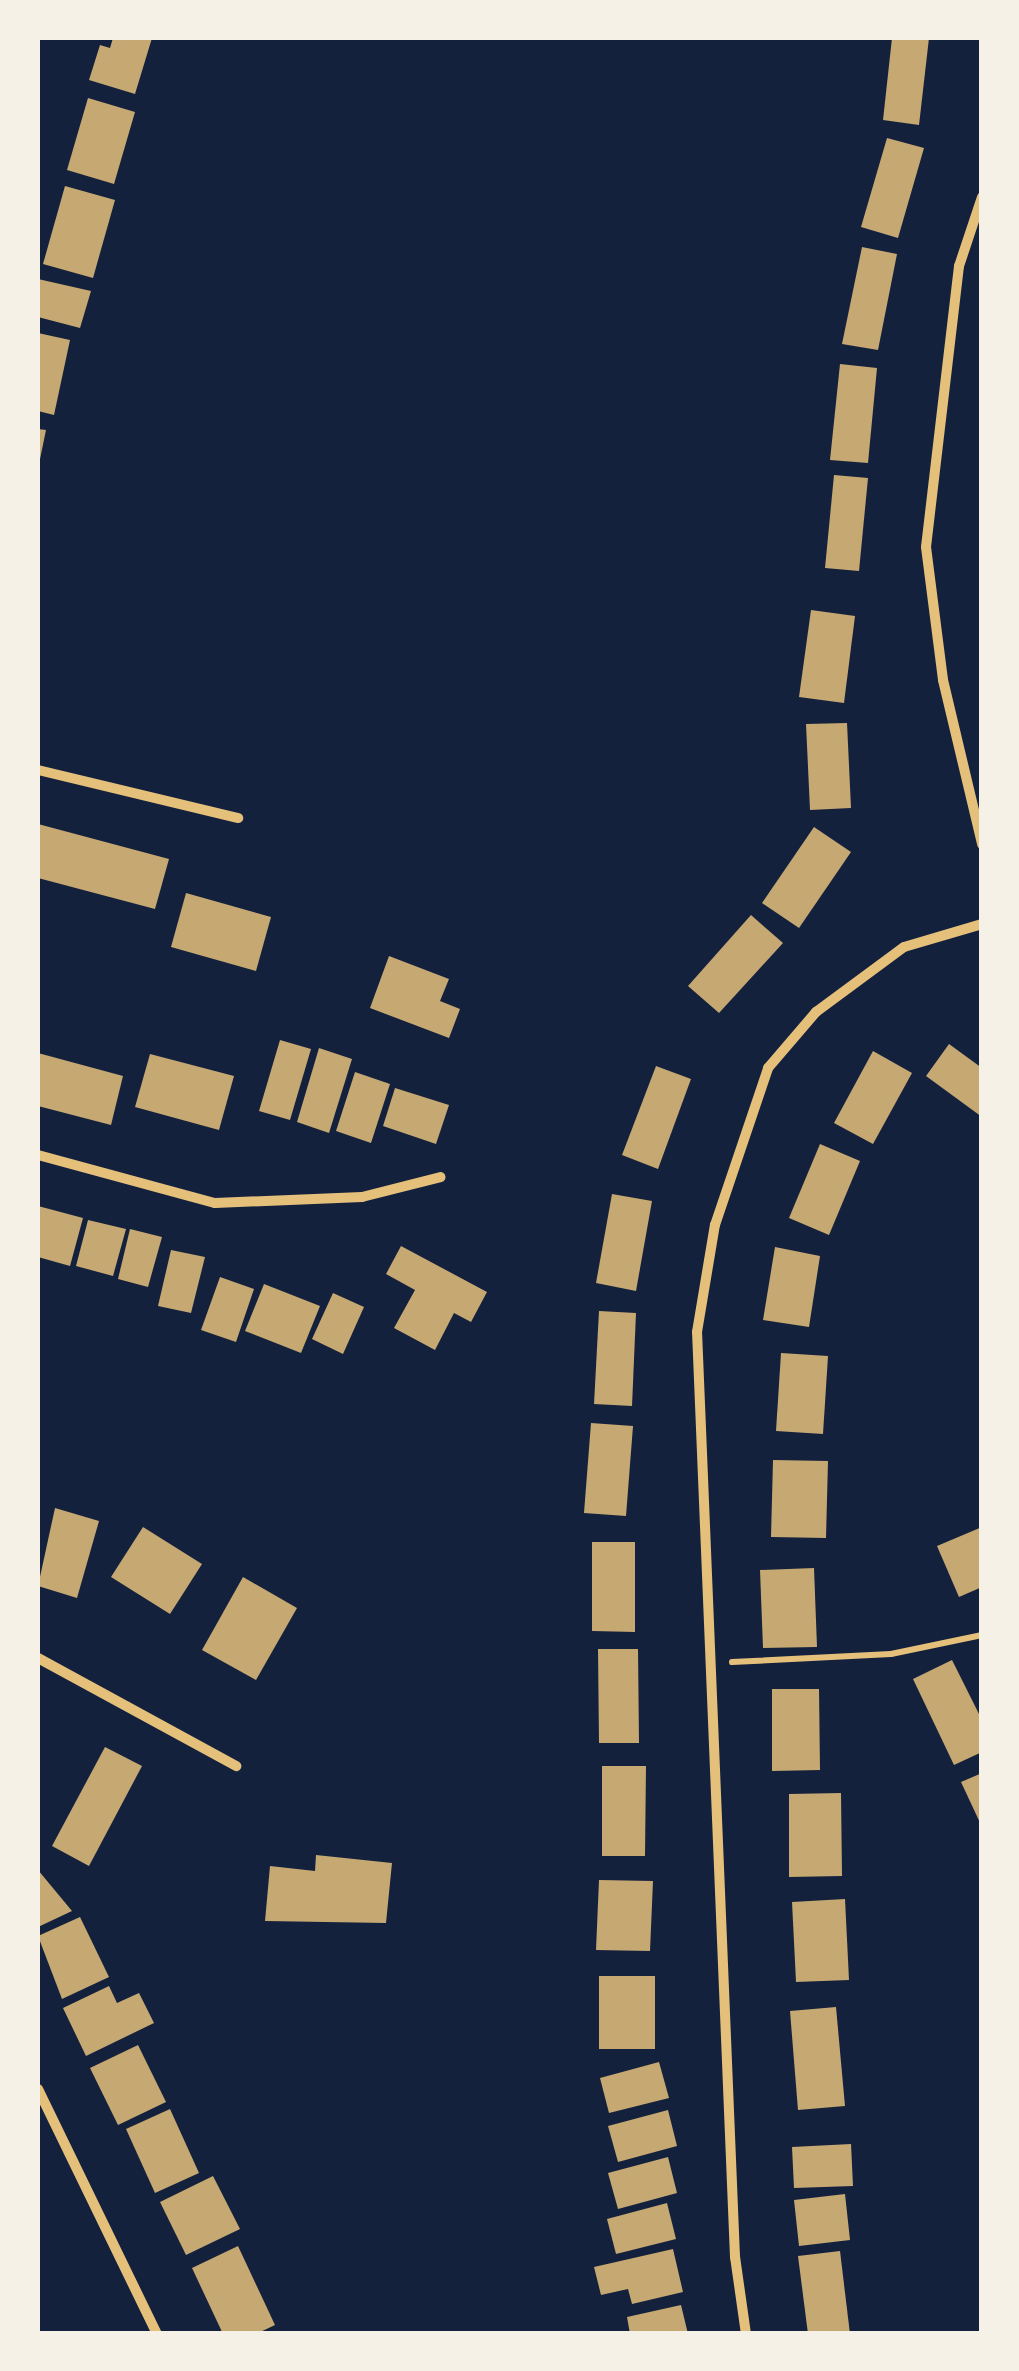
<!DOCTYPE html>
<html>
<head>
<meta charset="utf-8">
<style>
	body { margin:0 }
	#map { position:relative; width:1019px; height:2371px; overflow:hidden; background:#14213d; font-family:"Source Sans 3",sans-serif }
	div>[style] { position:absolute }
	.building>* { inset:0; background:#c6a872 }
	.path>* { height:6px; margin:-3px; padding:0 3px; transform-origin:3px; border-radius:3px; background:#e5c07b }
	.minor>* { height:10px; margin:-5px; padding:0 5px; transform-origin:5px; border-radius:5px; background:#e5c07b }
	span { translate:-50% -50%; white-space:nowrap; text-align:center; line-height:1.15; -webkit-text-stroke:8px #f6f1e7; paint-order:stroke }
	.frame { position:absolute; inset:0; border:40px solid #f6f1e7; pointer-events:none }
</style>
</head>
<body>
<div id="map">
	<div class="building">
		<i style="clip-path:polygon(113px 38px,152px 38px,135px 94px,89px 80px,100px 45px,110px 48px)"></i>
		<i style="clip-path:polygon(892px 38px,929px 38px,919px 125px,883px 120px)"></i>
		<i style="clip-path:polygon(88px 98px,135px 112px,114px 184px,67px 170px)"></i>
		<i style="clip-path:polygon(887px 138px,924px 148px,898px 238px,861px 227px)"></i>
		<i style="clip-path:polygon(65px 186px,115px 200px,93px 278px,43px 264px)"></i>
		<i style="clip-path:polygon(862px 247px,897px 254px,878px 350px,842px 344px)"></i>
		<i style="clip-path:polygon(38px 279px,91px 291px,80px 328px,38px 317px)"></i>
		<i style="clip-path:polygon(38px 333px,70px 340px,54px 415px,38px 411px)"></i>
		<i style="clip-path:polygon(840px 364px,877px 368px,868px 463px,830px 460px)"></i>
		<i style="clip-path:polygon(38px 429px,46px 430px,39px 464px,38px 464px)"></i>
		<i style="clip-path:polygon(834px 475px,868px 478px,859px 571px,825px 568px)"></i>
		<i style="clip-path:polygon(811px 610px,855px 616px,844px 703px,799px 697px)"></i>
		<i style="clip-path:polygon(847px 723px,851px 808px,810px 810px,806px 724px)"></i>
		<i style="clip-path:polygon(38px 824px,169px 859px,155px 909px,38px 878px)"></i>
		<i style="clip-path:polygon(814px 827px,851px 852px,799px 928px,762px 903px)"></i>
		<i style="clip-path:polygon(186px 893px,271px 917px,256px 971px,171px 947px)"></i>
		<i style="clip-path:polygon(751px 915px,783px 943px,719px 1013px,688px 986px)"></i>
		<i style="clip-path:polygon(389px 956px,449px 979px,440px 1001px,460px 1009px,449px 1038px,370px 1008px)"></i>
		<i style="clip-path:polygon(280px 1040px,311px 1049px,290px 1120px,259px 1111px)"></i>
		<i style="clip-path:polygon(949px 1044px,982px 1068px,982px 1117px,926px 1076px)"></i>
		<i style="clip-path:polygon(319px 1048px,352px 1059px,329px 1133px,297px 1122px)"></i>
		<i style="clip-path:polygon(873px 1051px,912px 1073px,873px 1144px,834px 1123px)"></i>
		<i style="clip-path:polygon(38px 1053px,123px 1076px,111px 1125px,38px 1106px)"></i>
		<i style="clip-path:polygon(150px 1054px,234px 1076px,219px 1130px,135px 1107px)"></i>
		<i style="clip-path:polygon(656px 1066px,691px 1079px,658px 1169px,622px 1155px)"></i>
		<i style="clip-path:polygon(355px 1072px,390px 1084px,371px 1143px,336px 1131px)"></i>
		<i style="clip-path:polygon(395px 1088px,449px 1105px,436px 1144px,383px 1126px)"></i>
		<i style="clip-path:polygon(820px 1144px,860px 1161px,829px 1235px,789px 1218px)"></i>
		<i style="clip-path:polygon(612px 1194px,652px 1201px,636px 1291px,596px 1283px)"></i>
		<i style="clip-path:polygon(38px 1206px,83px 1218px,70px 1266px,38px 1257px)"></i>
		<i style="clip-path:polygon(88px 1220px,126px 1229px,113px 1276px,76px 1266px)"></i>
		<i style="clip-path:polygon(130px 1229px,162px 1237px,148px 1287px,118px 1279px)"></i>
		<i style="clip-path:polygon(401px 1246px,487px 1292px,471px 1322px,454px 1313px,435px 1350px,394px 1328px,415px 1290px,386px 1274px)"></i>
		<i style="clip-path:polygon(775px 1247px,820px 1256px,809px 1327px,763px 1320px)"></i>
		<i style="clip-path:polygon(171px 1250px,205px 1257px,191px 1313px,158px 1306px)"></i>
		<i style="clip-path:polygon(220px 1277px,254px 1289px,236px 1342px,201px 1330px)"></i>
		<i style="clip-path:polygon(264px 1284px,320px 1306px,301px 1353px,245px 1331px)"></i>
		<i style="clip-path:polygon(333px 1293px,364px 1307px,343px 1354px,312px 1339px)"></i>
		<i style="clip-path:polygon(599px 1311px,636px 1313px,632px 1406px,594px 1404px)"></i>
		<i style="clip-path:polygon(781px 1353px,828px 1356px,823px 1434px,776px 1431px)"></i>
		<i style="clip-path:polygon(591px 1423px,633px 1426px,626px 1516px,584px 1513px)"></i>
		<i style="clip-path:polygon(773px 1460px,828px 1461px,826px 1538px,771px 1537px)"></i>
		<i style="clip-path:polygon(55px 1508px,99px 1521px,77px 1598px,38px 1586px)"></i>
		<i style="clip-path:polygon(143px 1527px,202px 1564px,170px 1614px,111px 1577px)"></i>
		<i style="clip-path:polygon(982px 1527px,982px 1587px,959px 1597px,937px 1546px)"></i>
		<i style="clip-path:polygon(592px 1542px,635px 1542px,635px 1632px,592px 1631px)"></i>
		<i style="clip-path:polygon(814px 1568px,817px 1647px,763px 1648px,760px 1570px)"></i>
		<i style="clip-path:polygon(243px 1577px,297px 1608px,256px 1680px,202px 1650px)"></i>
		<i style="clip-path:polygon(598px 1649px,638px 1649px,639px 1743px,599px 1743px)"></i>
		<i style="clip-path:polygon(952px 1660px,982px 1720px,982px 1752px,954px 1765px,913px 1679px)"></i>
		<i style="clip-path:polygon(772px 1689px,819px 1689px,820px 1770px,772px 1771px)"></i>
		<i style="clip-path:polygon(105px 1747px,142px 1766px,89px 1866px,52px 1846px)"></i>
		<i style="clip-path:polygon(602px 1766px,646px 1766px,645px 1856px,602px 1856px)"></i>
		<i style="clip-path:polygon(982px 1773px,982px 1827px,961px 1782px)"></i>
		<i style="clip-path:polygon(841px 1793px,842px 1876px,789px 1877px,789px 1794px)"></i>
		<i style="clip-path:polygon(316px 1855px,392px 1863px,386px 1923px,265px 1921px,270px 1866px,315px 1871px)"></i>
		<i style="clip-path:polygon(38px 1870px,72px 1911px,38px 1927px)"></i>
		<i style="clip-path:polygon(599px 1880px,653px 1881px,650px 1951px,596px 1950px)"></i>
		<i style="clip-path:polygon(845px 1899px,849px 1980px,796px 1982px,792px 1902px)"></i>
		<i style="clip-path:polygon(80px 1917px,109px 1977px,62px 1999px,38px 1936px)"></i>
		<i style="clip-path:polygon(599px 1976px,655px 1976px,655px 2049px,599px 2049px)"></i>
		<i style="clip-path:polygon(109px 1986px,117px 2003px,139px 1993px,154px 2023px,86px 2056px,63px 2008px)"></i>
		<i style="clip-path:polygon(836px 2007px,845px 2106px,798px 2110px,790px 2011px)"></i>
		<i style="clip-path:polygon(138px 2045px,166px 2102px,118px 2125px,90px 2068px)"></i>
		<i style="clip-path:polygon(659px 2062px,669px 2098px,609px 2113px,600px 2078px)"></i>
		<i style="clip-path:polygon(170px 2109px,199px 2173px,155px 2193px,126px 2129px)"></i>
		<i style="clip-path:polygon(668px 2110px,677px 2146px,618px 2162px,608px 2126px)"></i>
		<i style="clip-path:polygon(851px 2144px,853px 2186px,794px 2188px,792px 2147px)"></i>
		<i style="clip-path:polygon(668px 2157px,677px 2193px,618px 2209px,608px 2173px)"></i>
		<i style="clip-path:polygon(213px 2176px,240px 2229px,186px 2255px,160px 2202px)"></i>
		<i style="clip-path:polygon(845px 2194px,850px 2240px,799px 2246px,794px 2200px)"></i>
		<i style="clip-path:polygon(667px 2203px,676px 2239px,616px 2254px,607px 2219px)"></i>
		<i style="clip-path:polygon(238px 2246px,275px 2325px,256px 2334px,223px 2334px,192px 2268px)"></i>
		<i style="clip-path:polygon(673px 2249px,683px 2292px,632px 2304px,628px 2289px,601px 2295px,594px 2267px)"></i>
		<i style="clip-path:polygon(840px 2251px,850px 2334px,808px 2334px,798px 2256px)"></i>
		<i style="clip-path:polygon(681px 2305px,688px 2334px,630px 2334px,627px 2317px)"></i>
	</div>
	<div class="path">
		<i style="left:732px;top:1662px;width:159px;rotate:-2.9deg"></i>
		<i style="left:891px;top:1654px;width:93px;rotate:-11.8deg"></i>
	</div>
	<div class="minor">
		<i style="left:982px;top:197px;width:73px;rotate:108.4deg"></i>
		<i style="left:959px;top:266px;width:283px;rotate:96.7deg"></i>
		<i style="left:926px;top:547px;width:134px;rotate:82.7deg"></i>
		<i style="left:943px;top:680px;width:169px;rotate:76.6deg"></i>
		<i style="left:38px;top:770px;width:206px;rotate:13.5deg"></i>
		<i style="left:38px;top:1155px;width:183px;rotate:15.2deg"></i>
		<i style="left:215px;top:1203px;width:147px;rotate:-2.3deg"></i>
		<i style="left:362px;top:1197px;width:81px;rotate:-14.2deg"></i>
		<i style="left:38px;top:1658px;width:226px;rotate:28.6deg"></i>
		<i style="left:38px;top:2089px;width:272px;rotate:64.1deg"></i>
		<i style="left:746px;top:2334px;width:78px;rotate:-98.1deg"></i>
		<i style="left:735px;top:2257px;width:926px;rotate:-92.35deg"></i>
		<i style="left:697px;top:1332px;width:109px;rotate:-80.5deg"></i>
		<i style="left:715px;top:1225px;width:166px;rotate:-71.3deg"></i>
		<i style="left:768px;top:1068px;width:74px;rotate:-49.4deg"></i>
		<i style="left:816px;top:1012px;width:109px;rotate:-36.5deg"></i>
		<i style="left:904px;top:947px;width:81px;rotate:-16.4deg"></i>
	</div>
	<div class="frame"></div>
</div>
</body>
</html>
